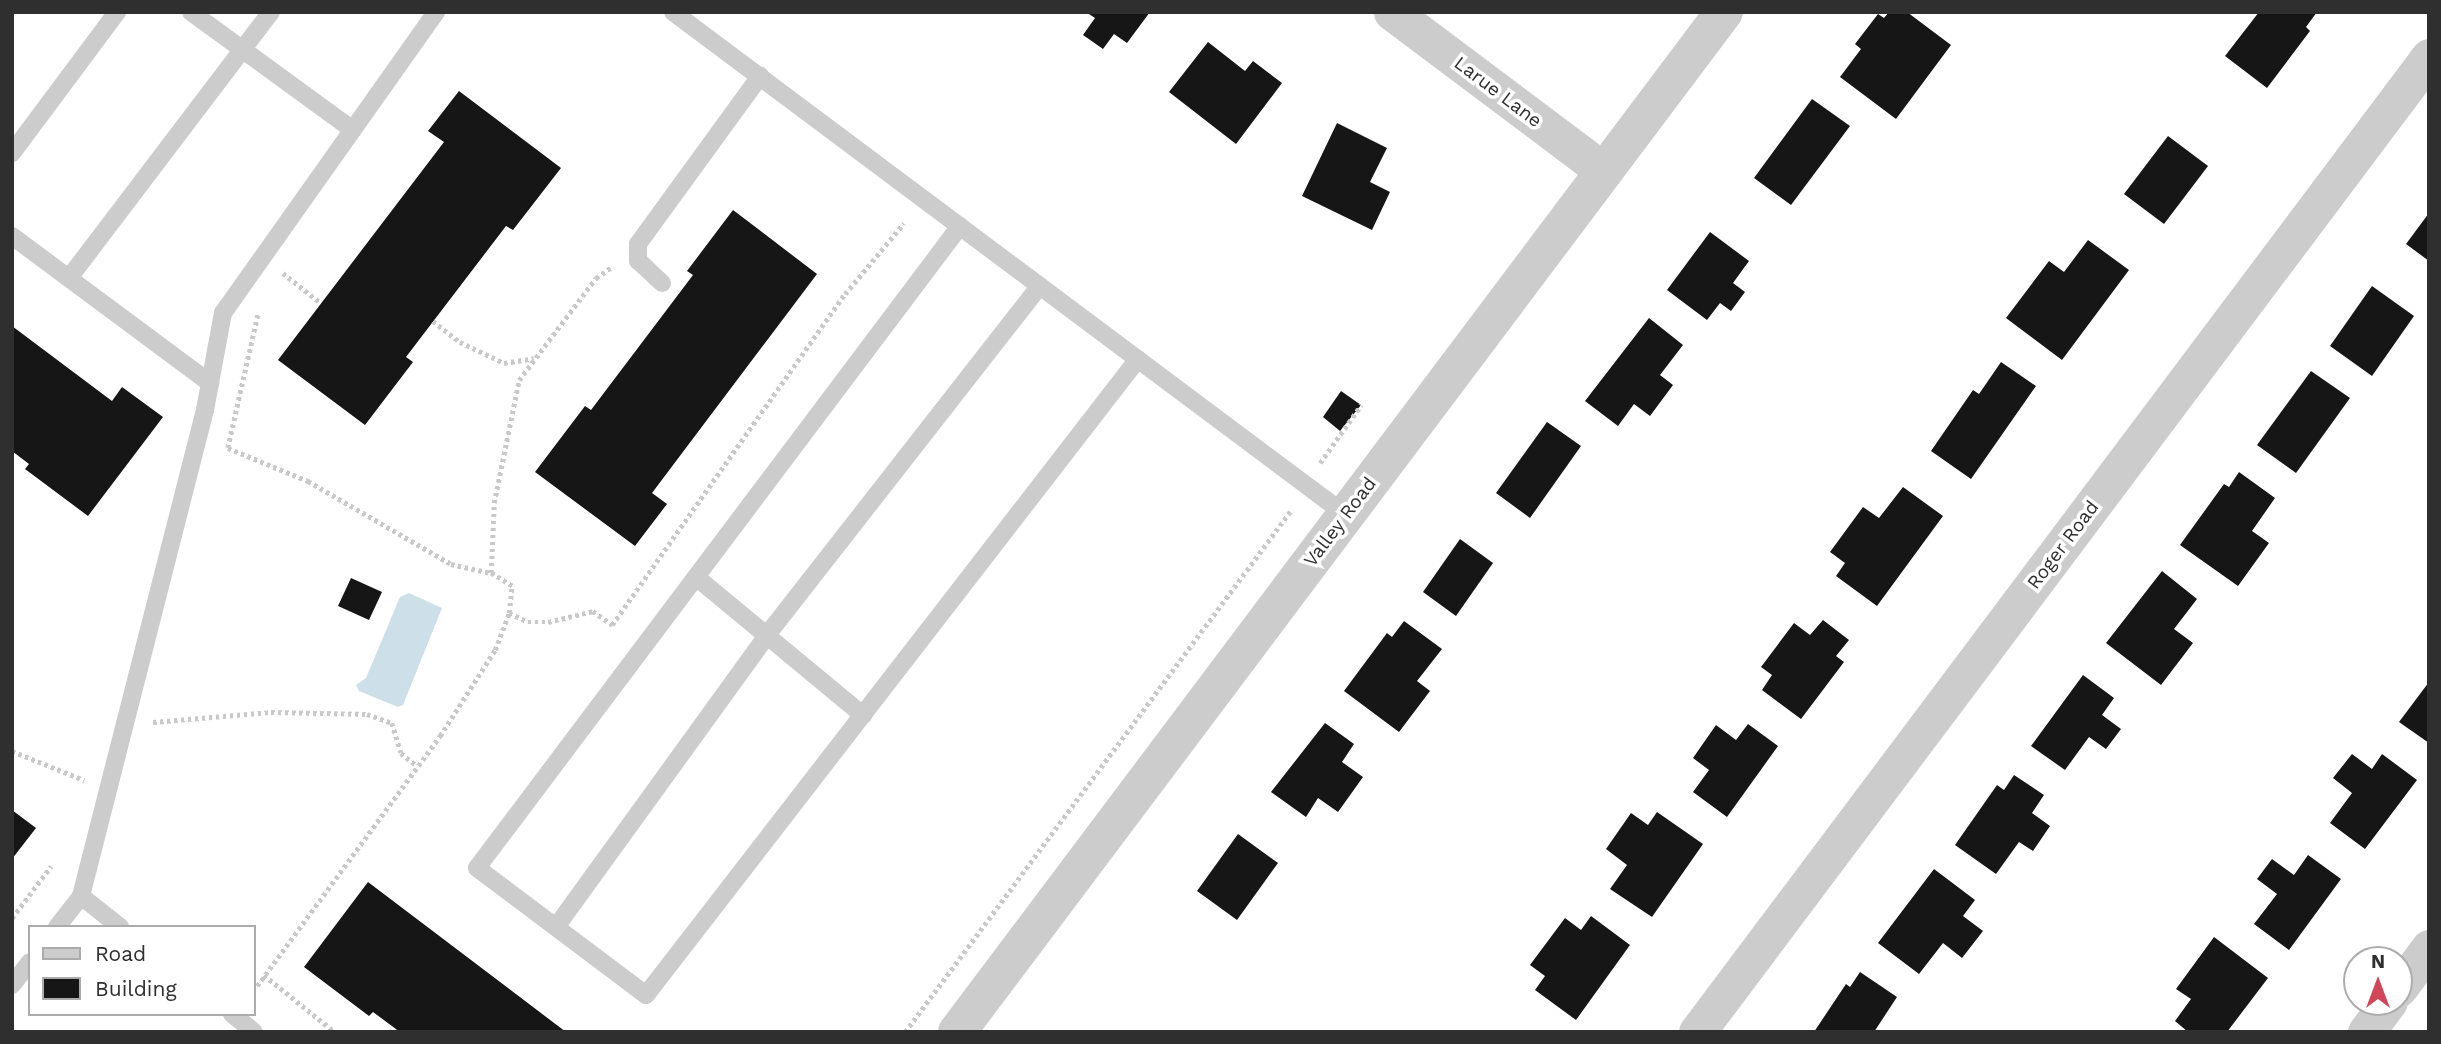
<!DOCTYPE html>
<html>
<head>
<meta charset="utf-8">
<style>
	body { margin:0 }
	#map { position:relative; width:2441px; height:1044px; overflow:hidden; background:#fff; font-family:"Work Sans",sans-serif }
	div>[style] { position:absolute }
	.water>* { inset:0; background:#cddfe8 }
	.building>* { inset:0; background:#161616 }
	.path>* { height:4.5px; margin-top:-2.25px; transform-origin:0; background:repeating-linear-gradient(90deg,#c9c9c9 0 3.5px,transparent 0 7px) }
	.service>* { height:18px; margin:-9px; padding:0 9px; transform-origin:9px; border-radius:9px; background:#ccc }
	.minor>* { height:37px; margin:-18.5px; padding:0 18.5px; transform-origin:18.5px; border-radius:18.5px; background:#ccc }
	.tertiary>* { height:38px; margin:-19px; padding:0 19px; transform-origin:19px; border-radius:19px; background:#ccc }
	span { translate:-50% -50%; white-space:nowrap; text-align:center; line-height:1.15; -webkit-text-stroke:7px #fff; paint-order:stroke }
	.street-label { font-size:19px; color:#2f2f2f }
	.frame { position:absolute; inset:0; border:14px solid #2f2f2f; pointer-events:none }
	.legend { position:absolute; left:28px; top:925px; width:228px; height:91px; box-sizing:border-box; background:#fff; border:2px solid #acacac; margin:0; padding:9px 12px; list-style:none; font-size:21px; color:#2f2f2f }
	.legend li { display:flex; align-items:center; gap:14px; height:35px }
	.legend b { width:35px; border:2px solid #acacac }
	.north { position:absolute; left:2343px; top:946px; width:70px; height:70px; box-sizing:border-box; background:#fff; border:2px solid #acacac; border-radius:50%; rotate:0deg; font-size:19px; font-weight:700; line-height:28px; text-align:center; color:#2f2f2f }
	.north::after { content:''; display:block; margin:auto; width:24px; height:32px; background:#cf4759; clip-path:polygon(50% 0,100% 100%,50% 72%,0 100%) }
</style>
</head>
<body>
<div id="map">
	<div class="water">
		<i style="clip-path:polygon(409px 593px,442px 608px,403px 705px,398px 707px,359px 691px,356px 685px,366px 678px,400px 597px)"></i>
	</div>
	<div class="building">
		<i style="clip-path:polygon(1086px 12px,1150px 12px,1127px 43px,1114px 34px,1103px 49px,1083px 35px,1095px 18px)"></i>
		<i style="clip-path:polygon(1889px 12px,1907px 12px,1951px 45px,1896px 119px,1840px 77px,1861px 49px,1855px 44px,1878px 14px,1884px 18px)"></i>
		<i style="clip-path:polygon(2259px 12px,2317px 12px,2306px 27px,2310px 31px,2267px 88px,2225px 56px)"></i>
		<i style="clip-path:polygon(1208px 42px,1245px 71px,1253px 61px,1282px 83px,1236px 144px,1169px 92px)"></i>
		<i style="clip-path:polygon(459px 91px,561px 168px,513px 230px,506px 226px,406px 357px,413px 362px,365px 425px,278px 360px,444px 142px,428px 131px)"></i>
		<i style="clip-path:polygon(1812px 99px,1850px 126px,1791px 205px,1754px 178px)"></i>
		<i style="clip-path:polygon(1337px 123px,1387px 148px,1370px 182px,1390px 192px,1372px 230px,1302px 196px)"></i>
		<i style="clip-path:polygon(2168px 136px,2208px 166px,2164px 224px,2124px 194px)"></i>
		<i style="clip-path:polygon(733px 210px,817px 274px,652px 493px,667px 504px,635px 546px,535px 472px,585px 406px,591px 410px,693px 275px,687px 271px)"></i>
		<i style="clip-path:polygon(2429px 213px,2429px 261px,2406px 244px)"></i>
		<i style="clip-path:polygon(1710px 232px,1749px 261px,1733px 283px,1745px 292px,1731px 311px,1720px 303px,1707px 320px,1667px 290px)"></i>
		<i style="clip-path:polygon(2088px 240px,2129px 270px,2062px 360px,2006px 318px,2049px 261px,2064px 272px)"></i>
		<i style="clip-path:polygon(2372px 286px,2414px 316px,2372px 376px,2330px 346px)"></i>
		<i style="clip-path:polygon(1649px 318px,1683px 345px,1660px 375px,1673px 385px,1650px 416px,1634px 404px,1618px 426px,1585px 401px)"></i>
		<i style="clip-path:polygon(12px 326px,112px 401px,122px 387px,163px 417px,88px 516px,25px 469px,29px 464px,12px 451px)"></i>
		<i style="clip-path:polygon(2001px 362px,2036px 386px,1971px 479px,1931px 451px,1973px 390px,1979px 394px)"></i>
		<i style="clip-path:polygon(2311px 371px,2350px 398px,2296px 473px,2257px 445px)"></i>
		<i style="clip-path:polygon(1341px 391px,1361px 405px,1340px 431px,1323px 417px)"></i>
		<i style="clip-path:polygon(1547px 422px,1581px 446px,1530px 518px,1496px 493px)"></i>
		<i style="clip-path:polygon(2239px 472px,2275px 498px,2252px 531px,2269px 543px,2238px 586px,2180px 545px,2224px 484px,2229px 487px)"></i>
		<i style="clip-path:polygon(1903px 487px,1943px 516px,1877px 606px,1836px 576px,1845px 563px,1830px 552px,1863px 507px,1879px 518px)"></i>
		<i style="clip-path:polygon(1460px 539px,1493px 563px,1456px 616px,1423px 592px)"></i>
		<i style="clip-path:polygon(2162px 571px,2197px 599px,2174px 629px,2193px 643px,2161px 685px,2106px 643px)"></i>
		<i style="clip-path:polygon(351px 578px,382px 592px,369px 620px,338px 606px)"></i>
		<i style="clip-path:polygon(1823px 620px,1849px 640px,1836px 656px,1844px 662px,1801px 719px,1762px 690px,1772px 675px,1761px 667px,1794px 623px,1810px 635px)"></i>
		<i style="clip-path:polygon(1404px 621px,1442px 649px,1417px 681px,1430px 691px,1399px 732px,1344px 691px,1387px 633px,1392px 637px)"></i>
		<i style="clip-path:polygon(2083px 675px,2114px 698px,2102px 715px,2121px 729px,2106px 749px,2089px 737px,2065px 770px,2031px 746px)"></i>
		<i style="clip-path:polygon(2429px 682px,2429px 743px,2399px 722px)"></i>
		<i style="clip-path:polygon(1325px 723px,1354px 744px,1342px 762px,1363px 777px,1338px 812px,1318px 798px,1306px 817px,1271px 792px)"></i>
		<i style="clip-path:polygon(1748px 724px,1778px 746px,1727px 817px,1693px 792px,1709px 770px,1693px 758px,1716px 725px,1736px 740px)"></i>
		<i style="clip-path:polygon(2352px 754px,2372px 769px,2382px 754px,2417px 780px,2365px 849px,2330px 823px,2352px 793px,2333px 778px)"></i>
		<i style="clip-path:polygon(2014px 775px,2044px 795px,2032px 813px,2050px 826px,2033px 851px,2019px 842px,1996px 874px,1955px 845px,1997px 785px,2004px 790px)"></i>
		<i style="clip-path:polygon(12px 810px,36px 828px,12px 859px)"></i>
		<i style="clip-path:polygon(1657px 812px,1703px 844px,1652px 917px,1610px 889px,1627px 865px,1606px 849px,1631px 813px,1648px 825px)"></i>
		<i style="clip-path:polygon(1238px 834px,1278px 863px,1237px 920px,1197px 891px)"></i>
		<i style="clip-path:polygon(2308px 855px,2341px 879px,2289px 950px,2254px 924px,2277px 894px,2257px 879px,2272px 859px,2294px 875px)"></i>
		<i style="clip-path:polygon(1934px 869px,1975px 900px,1963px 916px,1983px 931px,1962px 958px,1943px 943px,1919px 974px,1878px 943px)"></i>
		<i style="clip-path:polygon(368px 882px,566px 1032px,400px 1032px,373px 1012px,369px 1016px,304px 967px)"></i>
		<i style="clip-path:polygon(1591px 916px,1630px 945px,1576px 1020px,1535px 990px,1545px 976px,1530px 965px,1565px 918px,1581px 930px)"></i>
		<i style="clip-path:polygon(2214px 937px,2268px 978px,2227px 1032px,2188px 1032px,2175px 1021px,2191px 999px,2176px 989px)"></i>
		<i style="clip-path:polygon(1860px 972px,1897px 997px,1874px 1032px,1814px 1032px,1846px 984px,1850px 987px)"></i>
	</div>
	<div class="path">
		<i style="left:283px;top:273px;width:48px;rotate:38.3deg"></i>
		<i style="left:258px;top:315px;width:136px;rotate:102.7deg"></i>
		<i style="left:228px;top:448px;width:87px;rotate:22.4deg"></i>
		<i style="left:308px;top:481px;width:165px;rotate:30.1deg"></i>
		<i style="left:451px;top:564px;width:41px;rotate:12.7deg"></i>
		<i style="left:433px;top:321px;width:34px;rotate:38deg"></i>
		<i style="left:460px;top:342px;width:49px;rotate:25.5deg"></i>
		<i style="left:504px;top:363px;width:30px;rotate:-9deg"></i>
		<i style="left:1320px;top:463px;width:71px;rotate:-54.7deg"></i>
		<i style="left:509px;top:613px;width:21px;rotate:25deg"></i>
		<i style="left:528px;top:622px;width:20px"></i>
		<i style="left:548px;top:622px;width:46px;rotate:-13.7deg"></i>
		<i style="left:593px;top:611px;width:24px;rotate:36deg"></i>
		<i style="left:612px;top:625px;width:405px;rotate:-54.9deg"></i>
		<i style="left:845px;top:294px;width:92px;rotate:-50.3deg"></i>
		<i style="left:153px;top:722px;width:118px;rotate:-4.8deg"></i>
		<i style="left:271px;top:712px;width:96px;rotate:1.2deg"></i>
		<i style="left:367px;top:714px;width:27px;rotate:20deg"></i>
		<i style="left:392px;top:723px;width:31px;rotate:73deg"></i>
		<i style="left:401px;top:753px;width:21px;rotate:39deg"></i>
		<i style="left:12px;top:751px;width:78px;rotate:21.9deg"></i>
		<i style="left:12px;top:918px;width:65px;rotate:-53.1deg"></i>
		<i style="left:264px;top:975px;width:91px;rotate:38.8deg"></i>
		<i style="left:257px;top:986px;width:310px;rotate:-53.8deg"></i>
		<i style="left:440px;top:736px;width:102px;rotate:-57.4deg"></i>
		<i style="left:495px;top:650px;width:40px;rotate:-69deg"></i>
		<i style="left:509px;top:613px;width:27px;rotate:-84deg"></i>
		<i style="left:512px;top:586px;width:25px;rotate:-148deg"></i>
		<i style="left:491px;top:573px;width:70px;rotate:-87.5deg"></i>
		<i style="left:494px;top:503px;width:126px;rotate:-78.5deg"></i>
		<i style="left:519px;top:380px;width:128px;rotate:-53deg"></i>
		<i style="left:596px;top:278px;width:21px;rotate:-35deg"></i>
		<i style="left:905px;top:1032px;width:651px;rotate:-53.5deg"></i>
	</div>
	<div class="service">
		<i style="left:191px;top:12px;width:200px;rotate:36.1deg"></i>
		<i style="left:673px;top:12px;width:840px;rotate:36.77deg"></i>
		<i style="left:12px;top:153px;width:176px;rotate:-53.3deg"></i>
		<i style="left:960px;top:226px;width:803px;rotate:126.96deg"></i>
		<i style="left:477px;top:868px;width:211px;rotate:36.9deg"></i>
		<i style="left:646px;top:995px;width:804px;rotate:-52.28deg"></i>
		<i style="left:12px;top:236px;width:247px;rotate:36.6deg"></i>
		<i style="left:69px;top:278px;width:334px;rotate:-52.8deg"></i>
		<i style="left:662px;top:283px;width:33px;rotate:-137deg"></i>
		<i style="left:638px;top:261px;width:17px;rotate:-90deg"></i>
		<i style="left:638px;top:244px;width:208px;rotate:-54deg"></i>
		<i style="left:696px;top:577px;width:217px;rotate:39.6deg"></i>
		<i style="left:81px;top:896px;width:502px;rotate:-75.69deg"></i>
		<i style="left:205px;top:410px;width:99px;rotate:-79.5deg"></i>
		<i style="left:223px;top:313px;width:369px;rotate:-54.7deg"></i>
		<i style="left:57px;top:927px;width:39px;rotate:-52deg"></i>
		<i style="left:81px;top:896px;width:50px;rotate:38.5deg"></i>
		<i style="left:556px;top:927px;width:360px;rotate:-54.1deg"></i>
		<i style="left:767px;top:635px;width:443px;rotate:-52deg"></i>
		<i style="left:12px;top:985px;width:29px;rotate:-52deg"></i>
		<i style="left:232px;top:1014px;width:28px;rotate:39deg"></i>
	</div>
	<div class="minor">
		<i style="left:1392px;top:12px;width:265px;rotate:36.9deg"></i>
		<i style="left:2399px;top:988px;width:50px;rotate:-53.1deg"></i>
		<i style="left:1697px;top:1032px;width:1219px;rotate:-53.1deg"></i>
		<i style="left:2366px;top:1032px;width:38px;rotate:-53deg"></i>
	</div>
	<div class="tertiary">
		<i style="left:957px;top:1032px;width:1276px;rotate:-53.06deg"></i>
	</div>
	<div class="street-label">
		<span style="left:1498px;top:92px;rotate:37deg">Larue Lane</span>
		<span style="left:1340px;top:522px;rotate:-53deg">Valley Road</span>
		<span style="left:2063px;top:545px;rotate:-53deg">Roger Road</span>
	</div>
	<div class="frame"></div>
	<ul class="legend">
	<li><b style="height:9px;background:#ccc"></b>Road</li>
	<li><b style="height:19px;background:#161616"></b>Building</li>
	</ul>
	<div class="north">N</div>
</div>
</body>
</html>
